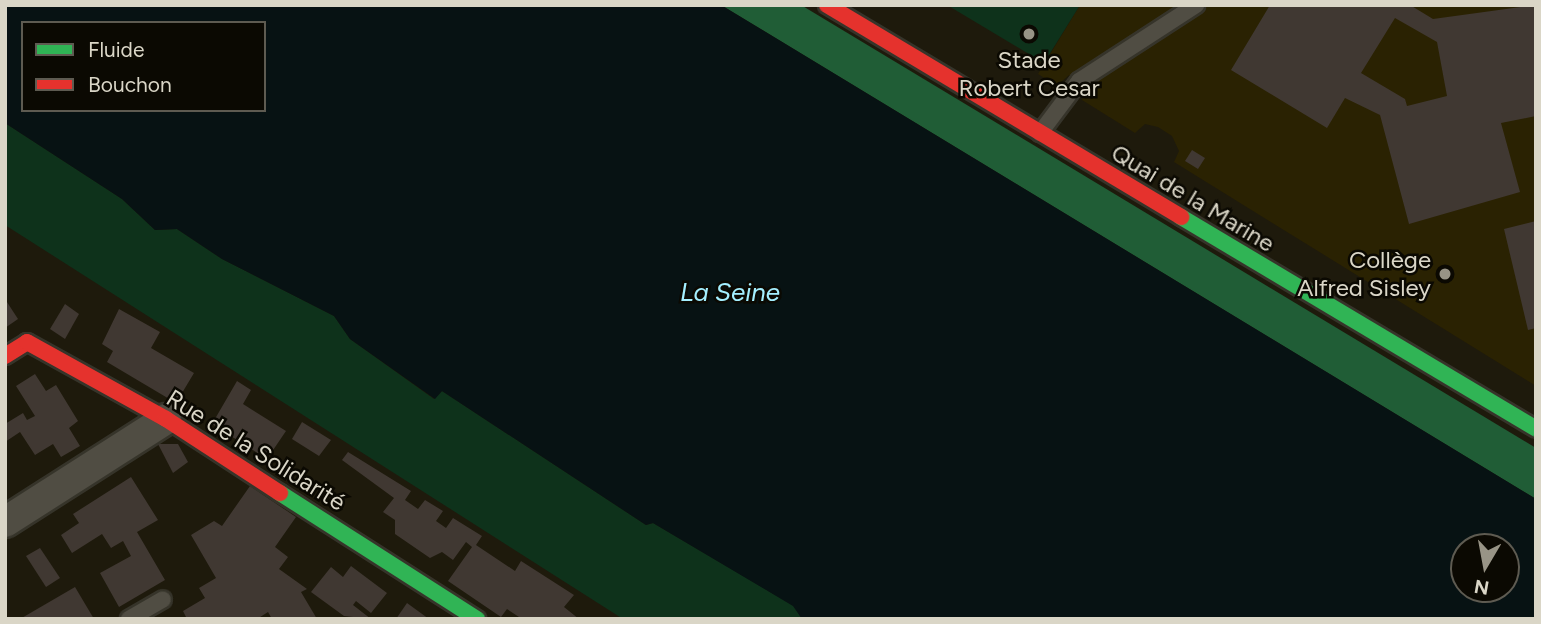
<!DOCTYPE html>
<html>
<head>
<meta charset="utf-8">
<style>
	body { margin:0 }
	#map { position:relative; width:1541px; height:624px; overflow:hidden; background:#1e1a0c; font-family:Figtree,sans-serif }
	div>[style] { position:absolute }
	.built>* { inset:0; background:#2a2202 }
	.green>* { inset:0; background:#0e321b }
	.forest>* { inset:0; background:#205d36 }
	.water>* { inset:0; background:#071213 }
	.building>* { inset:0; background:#403832 }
	.roads { filter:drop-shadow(2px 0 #36342a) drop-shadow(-2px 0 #36342a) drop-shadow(0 2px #36342a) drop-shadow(0 -2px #36342a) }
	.lane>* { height:16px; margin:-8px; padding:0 8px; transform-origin:8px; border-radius:8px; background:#504d43 }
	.street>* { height:30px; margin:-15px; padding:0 15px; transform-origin:15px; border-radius:15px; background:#504d43 }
	.fast>* { height:16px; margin:-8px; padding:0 8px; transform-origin:8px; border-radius:8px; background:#30b455 }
	.jam>* { height:16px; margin:-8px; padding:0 8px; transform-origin:8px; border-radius:8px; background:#e5322d }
	.dots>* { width:19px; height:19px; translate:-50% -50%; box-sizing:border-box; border:4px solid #0b0902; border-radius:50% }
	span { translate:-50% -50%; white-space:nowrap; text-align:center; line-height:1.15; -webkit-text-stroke:5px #0b0902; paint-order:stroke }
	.poi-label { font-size:24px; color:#dad6c7 }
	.right { translate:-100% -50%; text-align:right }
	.street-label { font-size:24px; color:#dad6c7 }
	.water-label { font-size:26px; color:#a4efff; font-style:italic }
	.frame { position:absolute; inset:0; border:7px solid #dad6c7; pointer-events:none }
	.legend { position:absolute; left:21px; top:21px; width:245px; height:91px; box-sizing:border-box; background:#0b0902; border:2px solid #5e5b51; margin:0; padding:9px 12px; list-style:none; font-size:21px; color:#dad6c7 }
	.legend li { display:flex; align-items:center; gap:14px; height:35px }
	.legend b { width:35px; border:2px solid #5e5b51 }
	.north { position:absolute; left:1450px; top:533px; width:70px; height:70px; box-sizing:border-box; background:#0b0902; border:2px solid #5e5b51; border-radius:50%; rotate:190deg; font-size:19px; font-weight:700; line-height:28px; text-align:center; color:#dad6c7 }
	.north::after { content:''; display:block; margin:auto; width:24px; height:32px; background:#989486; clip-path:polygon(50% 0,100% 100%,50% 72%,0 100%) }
</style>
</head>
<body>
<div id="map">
	<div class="built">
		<i style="clip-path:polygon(1080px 5px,1536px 5px,1536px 386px,1174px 162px,1179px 151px,1172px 136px,1158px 127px,1145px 124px,1135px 133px,1082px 100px,1088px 87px,1079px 81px,1069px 75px,1057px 86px,1038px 74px)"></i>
	</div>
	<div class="green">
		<i style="clip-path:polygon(947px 5px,1080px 5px,1044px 63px)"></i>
		<i style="clip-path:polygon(5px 123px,122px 199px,155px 230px,177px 229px,222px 259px,334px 316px,350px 339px,434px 399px,442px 391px,646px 525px,653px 523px,794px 606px,802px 619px,623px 619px,5px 225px)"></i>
	</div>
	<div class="forest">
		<i style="clip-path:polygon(721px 5px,801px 5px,1536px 448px,1536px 499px)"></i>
	</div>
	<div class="water">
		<i style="clip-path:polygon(evenodd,5px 5px,721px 5px,1536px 499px,1536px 619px,802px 619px,793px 606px,653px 523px,646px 525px,442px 391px,435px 399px,350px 339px,334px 316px,222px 259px,177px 229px,155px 230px,122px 199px,5px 123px,5px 5px,23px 23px,264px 23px,264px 110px,23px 110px,23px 23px,5px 5px,1464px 547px,1506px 547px,1506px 589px,1464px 589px,1464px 547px)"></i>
	</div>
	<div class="building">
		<i style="clip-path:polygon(evenodd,1270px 5px,1410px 5px,1433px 19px,1536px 5px,1536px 116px,1501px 123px,1520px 192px,1409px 224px,1380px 115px,1345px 98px,1327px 128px,1231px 70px,1270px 5px,1395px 18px,1437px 42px,1447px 96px,1407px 106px,1405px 99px,1361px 73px,1395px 18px)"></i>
		<i style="clip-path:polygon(1192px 150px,1205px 158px,1198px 169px,1185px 161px)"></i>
		<i style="clip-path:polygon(1536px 221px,1536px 328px,1528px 330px,1504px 229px)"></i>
		<i style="clip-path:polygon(5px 299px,18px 319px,5px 328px)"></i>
		<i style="clip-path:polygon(65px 304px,79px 314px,65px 339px,50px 329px)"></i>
		<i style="clip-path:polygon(119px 309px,160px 332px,151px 348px,194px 373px,176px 403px,107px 362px,113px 351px,102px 344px)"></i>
		<i style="clip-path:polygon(35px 374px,46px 391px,56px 385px,78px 421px,69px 428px,80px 446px,61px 457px,53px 444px,35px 455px,20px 432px,5px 442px,5px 424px,23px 413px,27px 420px,35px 416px,16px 386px)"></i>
		<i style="clip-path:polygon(237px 381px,251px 390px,243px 404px,286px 431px,267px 459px,212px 424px)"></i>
		<i style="clip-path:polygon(302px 422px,331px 440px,319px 456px,292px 439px)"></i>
		<i style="clip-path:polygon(158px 444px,178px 444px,188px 462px,173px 473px)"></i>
		<i style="clip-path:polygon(348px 452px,411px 491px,405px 500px,418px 509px,425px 500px,443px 511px,436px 521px,446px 528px,453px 518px,482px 536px,476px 545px,515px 571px,521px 561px,574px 595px,564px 607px,579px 619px,522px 619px,507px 609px,501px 617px,448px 581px,472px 547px,466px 542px,453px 560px,442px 552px,430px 558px,395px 534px,395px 520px,383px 512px,394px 498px,342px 460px)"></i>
		<i style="clip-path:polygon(131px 477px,158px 520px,137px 532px,165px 580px,119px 607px,100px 573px,131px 556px,123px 541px,111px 548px,102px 534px,72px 553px,61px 535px,79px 523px,73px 514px)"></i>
		<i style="clip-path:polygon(250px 486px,296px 517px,275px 547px,288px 557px,279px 569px,307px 589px,301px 592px,317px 619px,272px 619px,268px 612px,257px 619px,187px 619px,183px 611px,205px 598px,199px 588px,216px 578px,191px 535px,214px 521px,222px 526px)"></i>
		<i style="clip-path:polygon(40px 548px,60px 578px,46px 587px,26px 556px)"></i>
		<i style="clip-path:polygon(351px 566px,387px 593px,371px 613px,356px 601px,353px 605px,371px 619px,344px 616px,311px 592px,331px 567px,343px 577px)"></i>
		<i style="clip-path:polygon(75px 587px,94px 619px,20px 619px)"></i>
		<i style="clip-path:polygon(407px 603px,429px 619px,396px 619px)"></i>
	</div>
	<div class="roads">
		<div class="lane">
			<i style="left:1040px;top:133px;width:65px;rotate:-53.1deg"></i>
			<i style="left:1079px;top:81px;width:140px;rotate:-33deg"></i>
			<i style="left:129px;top:619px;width:39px;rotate:-30deg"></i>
		</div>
		<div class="street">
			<i style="left:5px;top:522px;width:191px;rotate:-32.6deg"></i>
		</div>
		<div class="fast">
			<i style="left:1181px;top:217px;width:413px;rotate:30.8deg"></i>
			<i style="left:280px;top:493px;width:234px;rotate:32.6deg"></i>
		</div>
		<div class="jam">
			<i style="left:827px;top:5px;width:413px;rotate:30.9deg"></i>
			<i style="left:5px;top:356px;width:26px;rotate:-32deg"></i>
			<i style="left:27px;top:342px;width:159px;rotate:29deg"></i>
			<i style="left:166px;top:419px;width:136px;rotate:33deg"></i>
		</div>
	</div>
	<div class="dots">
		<i style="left:1029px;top:34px;background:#989486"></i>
		<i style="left:1445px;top:274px;background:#989486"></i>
	</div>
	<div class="poi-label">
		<span style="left:1029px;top:74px">Stade<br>Robert Cesar</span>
		<span class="right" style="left:1431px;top:274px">Collège<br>Alfred Sisley</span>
	</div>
	<div class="street-label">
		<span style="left:1193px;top:198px;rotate:31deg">Quai de la Marine</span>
		<span style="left:256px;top:450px;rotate:32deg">Rue de la Solidarité</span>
	</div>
	<div class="water-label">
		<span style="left:730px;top:293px">La Seine</span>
	</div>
	<div class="frame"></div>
	<ul class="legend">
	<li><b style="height:9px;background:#30b455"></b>Fluide</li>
	<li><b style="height:9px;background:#e5322d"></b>Bouchon</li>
	</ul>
	<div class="north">N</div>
</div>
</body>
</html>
